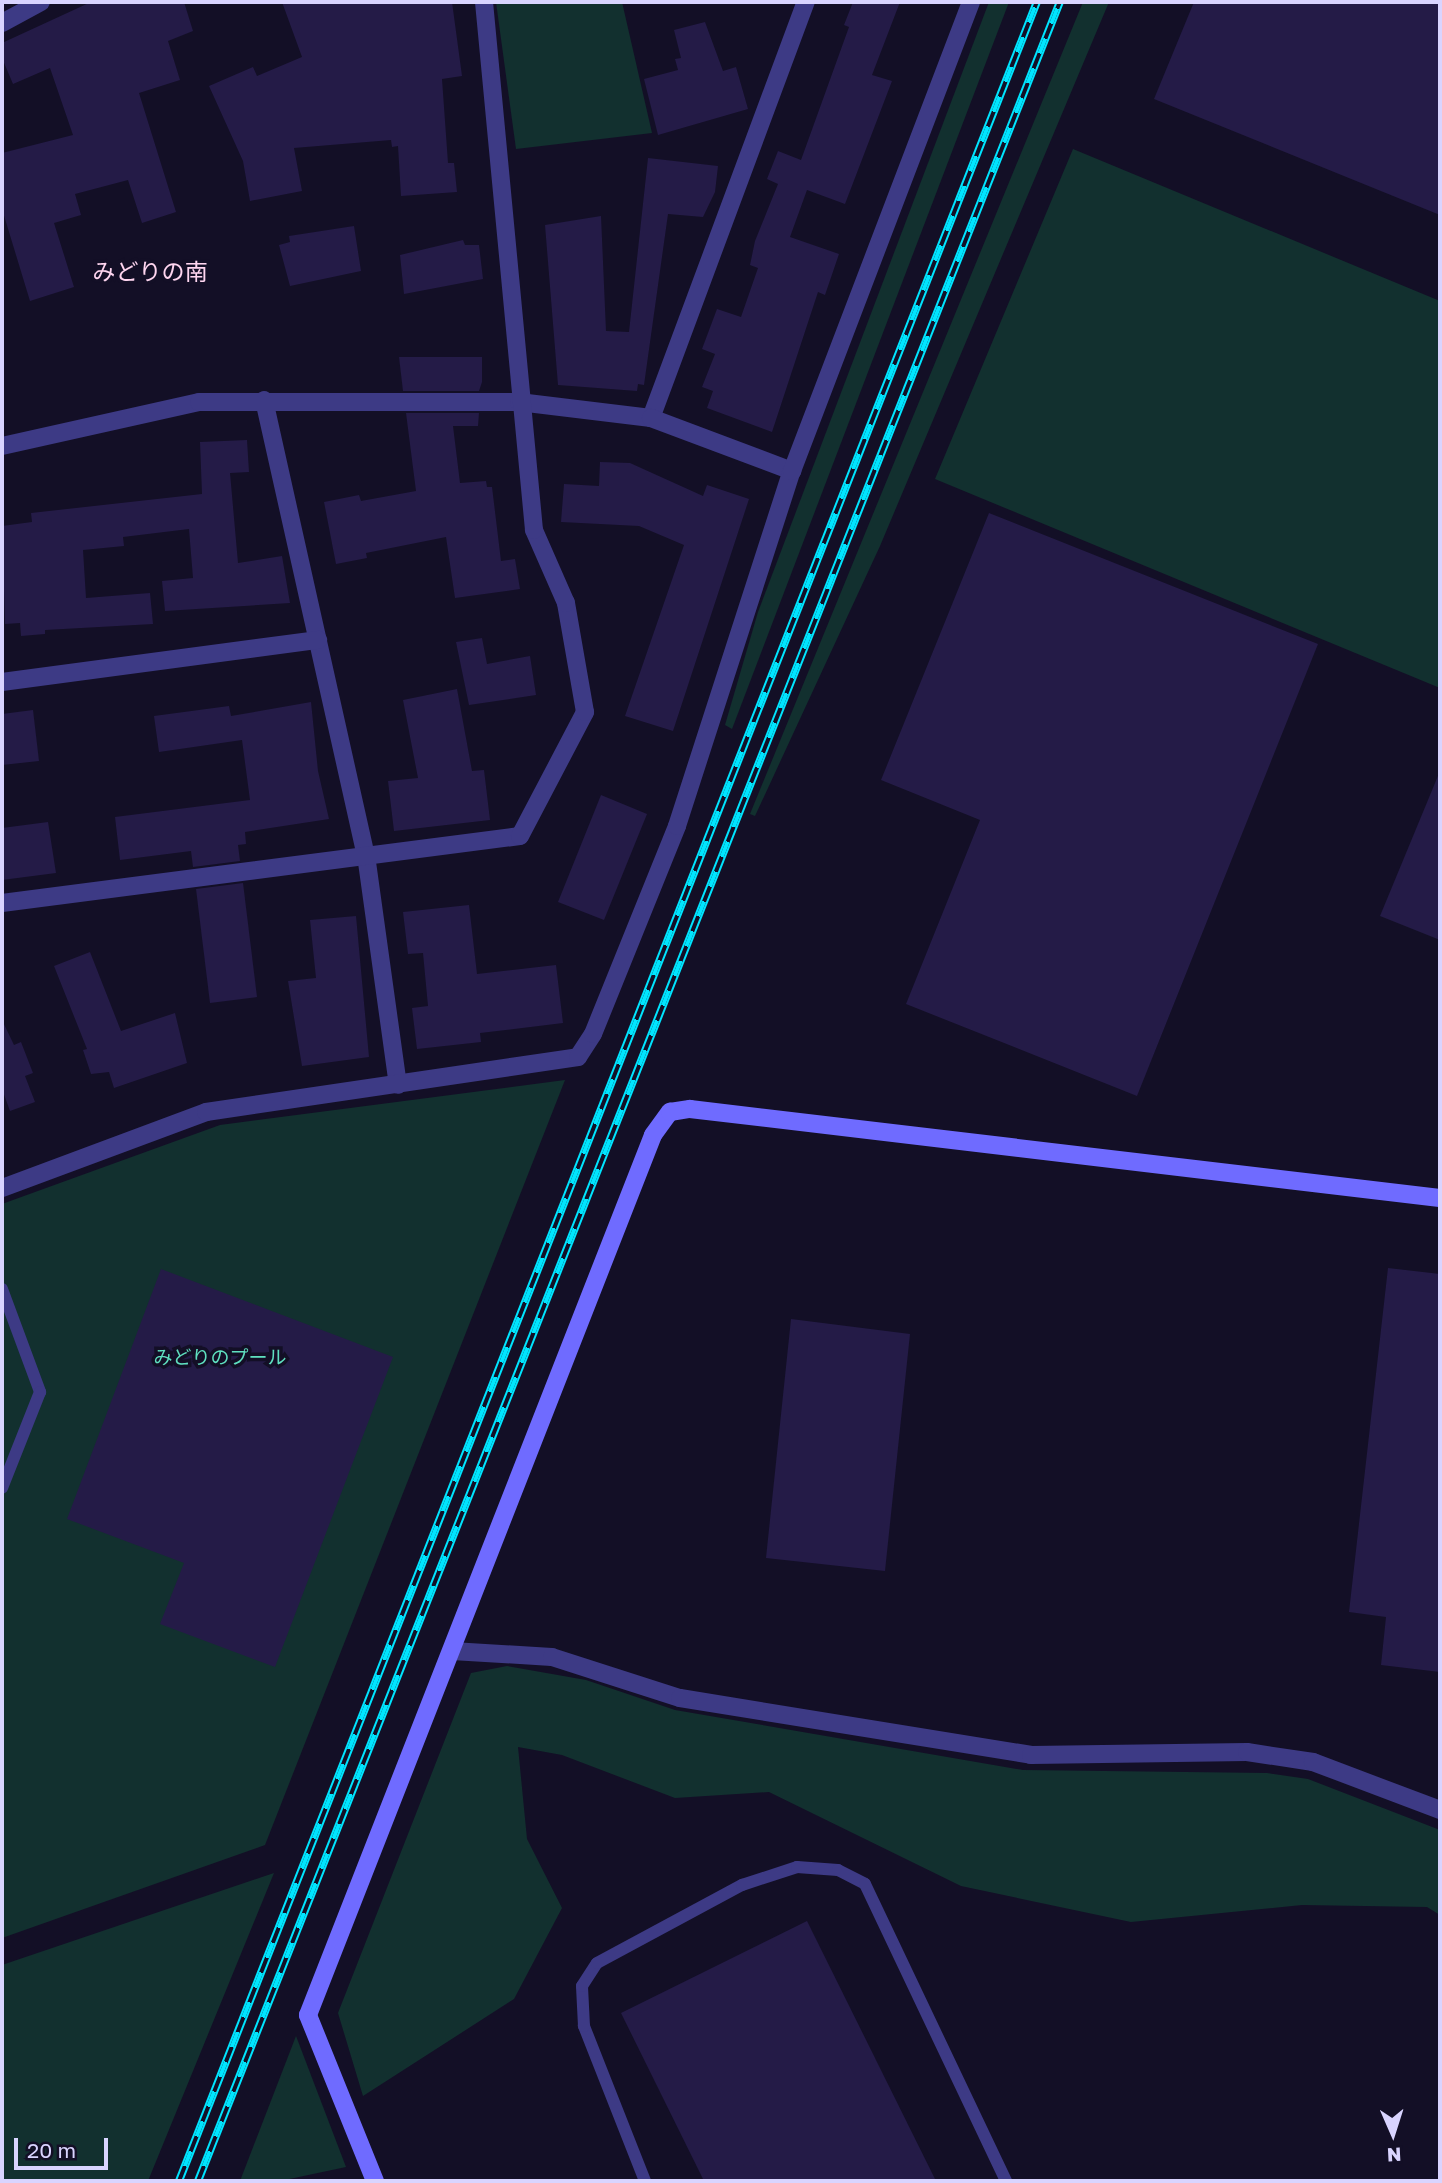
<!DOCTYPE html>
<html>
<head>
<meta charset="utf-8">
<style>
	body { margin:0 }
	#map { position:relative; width:1442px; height:2183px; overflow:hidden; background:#130f26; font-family:"Golos Text","Noto Sans JP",sans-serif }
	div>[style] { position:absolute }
	.green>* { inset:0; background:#12302f }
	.building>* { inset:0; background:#241b47 }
	.lane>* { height:12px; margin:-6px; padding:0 6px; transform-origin:6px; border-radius:6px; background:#3d3a85 }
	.street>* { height:18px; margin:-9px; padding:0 9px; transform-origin:9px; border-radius:9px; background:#3d3a85 }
	.secondary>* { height:18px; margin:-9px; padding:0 9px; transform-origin:9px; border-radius:9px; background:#6f6bff }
	.rail>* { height:8px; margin-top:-4px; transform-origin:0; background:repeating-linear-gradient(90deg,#130f26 0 16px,#00e5ff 0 32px); box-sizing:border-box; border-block:2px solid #00e5ff }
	span { translate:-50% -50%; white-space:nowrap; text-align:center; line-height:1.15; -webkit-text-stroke:7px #130f26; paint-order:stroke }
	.park-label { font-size:19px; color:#5fe0c0 }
	.quarter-label { font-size:23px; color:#ffd6f0 }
	.frame { position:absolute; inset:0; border:4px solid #d9d4ff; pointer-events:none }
	.north { position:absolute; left:1358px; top:2099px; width:70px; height:70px; -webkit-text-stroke:5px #130f26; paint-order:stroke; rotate:177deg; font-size:19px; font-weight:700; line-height:28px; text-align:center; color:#d9d4ff }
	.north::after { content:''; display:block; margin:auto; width:24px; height:32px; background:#d9d4ff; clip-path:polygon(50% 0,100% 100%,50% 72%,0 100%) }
	.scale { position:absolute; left:14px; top:2138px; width:94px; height:32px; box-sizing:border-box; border:4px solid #d9d4ff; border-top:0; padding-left:9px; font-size:21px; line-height:24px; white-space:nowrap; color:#d9d4ff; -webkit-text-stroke:5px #130f26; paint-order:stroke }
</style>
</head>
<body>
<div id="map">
	<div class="green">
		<i style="clip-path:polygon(496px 2px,622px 2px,652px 133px,516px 149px)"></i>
		<i style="clip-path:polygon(989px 2px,1009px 2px,732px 729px,725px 725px,758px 612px)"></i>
		<i style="clip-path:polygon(1083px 2px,1109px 2px,880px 546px,755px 816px,750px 814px)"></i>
		<i style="clip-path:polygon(1073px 149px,1440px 301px,1440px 688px,935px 479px)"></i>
		<i style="clip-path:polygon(565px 1080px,265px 1845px,2px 1938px,2px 1204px,220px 1125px)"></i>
		<i style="clip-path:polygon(507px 1666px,586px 1680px,675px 1710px,1023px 1770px,1267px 1773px,1308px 1779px,1440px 1830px,1440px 1915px,1427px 1907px,1302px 1905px,1131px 1922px,961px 1886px,769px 1792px,675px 1798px,562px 1755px,518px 1747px,527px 1839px,562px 1908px,514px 1999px,363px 2096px,338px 2013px,471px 1673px)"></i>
		<i style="clip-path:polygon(274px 1873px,148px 2181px,2px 2181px,2px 1965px)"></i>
		<i style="clip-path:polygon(296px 2036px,346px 2167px,280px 2181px,240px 2181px)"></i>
	</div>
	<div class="building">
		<i style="clip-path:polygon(91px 2px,184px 2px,193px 31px,168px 41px,180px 80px,139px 93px,176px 212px,142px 223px,128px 180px,75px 194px,81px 215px,54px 223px,74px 287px,30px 301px,2px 209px,2px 153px,73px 135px,50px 68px,13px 84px,2px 58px,2px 43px)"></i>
		<i style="clip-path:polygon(282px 2px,452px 2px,462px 76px,442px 79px,448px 163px,454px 163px,457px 192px,401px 196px,398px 146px,392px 147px,391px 140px,294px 148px,302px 191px,250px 201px,243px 161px,209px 86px,253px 67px,257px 76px,302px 57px)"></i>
		<i style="clip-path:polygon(853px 2px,900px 2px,872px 75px,892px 81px,845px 204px,807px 190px,790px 237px,839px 254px,825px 295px,818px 292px,772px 432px,707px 408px,713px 391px,702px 387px,715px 354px,702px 349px,717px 309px,741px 317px,758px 268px,750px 265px,755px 241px,778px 184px,767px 179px,778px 151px,801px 160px,849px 27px,844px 25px)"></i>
		<i style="clip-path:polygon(1194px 2px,1440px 2px,1440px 215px,1154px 99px)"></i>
		<i style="clip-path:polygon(705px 22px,723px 71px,736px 67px,748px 109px,658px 135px,644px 79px,678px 70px,675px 59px,681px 58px,674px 30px)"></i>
		<i style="clip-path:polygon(648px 158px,718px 166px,715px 192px,703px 217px,668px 214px,644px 385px,638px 384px,637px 391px,558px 385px,545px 225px,601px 216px,606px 331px,629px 332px)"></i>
		<i style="clip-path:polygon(354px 226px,361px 271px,290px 286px,279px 245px,290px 242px,289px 236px)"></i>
		<i style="clip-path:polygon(463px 240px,465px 245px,479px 245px,483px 279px,404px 294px,400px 255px)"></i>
		<i style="clip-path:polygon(399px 357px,482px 357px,482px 382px,479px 391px,403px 391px)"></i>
		<i style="clip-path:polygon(406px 413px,479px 413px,478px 426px,453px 426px,460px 483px,486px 481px,487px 487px,492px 487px,501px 561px,515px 559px,520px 589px,455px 598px,446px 537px,366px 553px,367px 558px,336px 564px,324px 502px,359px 495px,361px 501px,416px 491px)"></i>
		<i style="clip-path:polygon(247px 440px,249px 472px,230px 473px,238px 563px,282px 556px,290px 603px,165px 611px,162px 581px,193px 578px,189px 529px,123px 537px,124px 546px,83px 550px,86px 598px,150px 593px,153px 624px,45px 630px,45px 634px,21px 636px,20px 623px,5px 624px,2px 526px,32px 522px,31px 513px,202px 494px,200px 442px)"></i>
		<i style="clip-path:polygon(600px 462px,630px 463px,703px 496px,707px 485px,749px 499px,673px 731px,625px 716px,684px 545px,639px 526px,561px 522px,564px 484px,599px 486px)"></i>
		<i style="clip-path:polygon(989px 513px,1318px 644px,1137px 1096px,906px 1004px,980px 820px,881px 780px)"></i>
		<i style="clip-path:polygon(482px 638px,487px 664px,530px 656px,536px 695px,469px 705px,456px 642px)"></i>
		<i style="clip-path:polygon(457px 689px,472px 771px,484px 770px,490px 820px,394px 831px,388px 781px,418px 778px,403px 700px)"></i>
		<i style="clip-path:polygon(311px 702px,318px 771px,329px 819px,245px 832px,246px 844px,238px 845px,240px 861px,193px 867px,191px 851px,120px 860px,115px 817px,250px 800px,242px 740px,159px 752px,154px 716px,229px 706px,231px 716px)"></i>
		<i style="clip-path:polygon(33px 710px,39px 761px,2px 765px,2px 714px)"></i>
		<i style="clip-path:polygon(1440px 771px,1440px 940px,1380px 916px)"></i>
		<i style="clip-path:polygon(601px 795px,647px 814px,604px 920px,558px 902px)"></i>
		<i style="clip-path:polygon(48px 822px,56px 873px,2px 880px,2px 828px)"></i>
		<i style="clip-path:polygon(243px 883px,257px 997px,210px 1003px,196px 889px)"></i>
		<i style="clip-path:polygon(469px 905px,477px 974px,556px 965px,563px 1023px,480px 1033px,481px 1042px,417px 1049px,412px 1008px,428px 1006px,423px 953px,408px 954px,403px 912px)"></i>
		<i style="clip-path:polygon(356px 916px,369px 1057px,302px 1066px,288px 981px,316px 978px,310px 920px)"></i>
		<i style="clip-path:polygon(90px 952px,121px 1031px,175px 1013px,187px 1063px,114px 1088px,109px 1072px,91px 1074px,83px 1050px,87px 1049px,54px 966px)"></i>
		<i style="clip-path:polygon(2px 1020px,14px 1045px,21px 1042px,33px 1073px,25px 1076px,35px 1102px,10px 1111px,2px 1089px)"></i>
		<i style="clip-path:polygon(1388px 1268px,1440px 1274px,1440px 1672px,1381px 1665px,1386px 1617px,1349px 1612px)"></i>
		<i style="clip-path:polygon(161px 1269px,393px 1357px,275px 1667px,160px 1624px,184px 1563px,67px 1519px)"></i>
		<i style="clip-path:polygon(791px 1319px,910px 1334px,885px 1571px,766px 1558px)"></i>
		<i style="clip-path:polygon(807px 1921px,936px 2181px,704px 2181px,621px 2013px)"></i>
	</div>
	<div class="lane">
		<i style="left:2px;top:1289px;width:110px;rotate:69.7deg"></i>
		<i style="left:40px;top:1392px;width:103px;rotate:111.6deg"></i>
		<i style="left:645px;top:2181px;width:167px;rotate:-111.5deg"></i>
		<i style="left:584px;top:2026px;width:40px;rotate:-92.9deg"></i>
		<i style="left:582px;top:1986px;width:27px;rotate:-57deg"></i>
		<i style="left:597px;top:1963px;width:165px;rotate:-28.3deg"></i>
		<i style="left:742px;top:1885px;width:58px;rotate:-18.1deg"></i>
		<i style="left:797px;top:1867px;width:41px;rotate:4.2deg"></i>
		<i style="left:838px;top:1870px;width:30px;rotate:27deg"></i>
		<i style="left:865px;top:1884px;width:329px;rotate:64.6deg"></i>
	</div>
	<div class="street">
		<i style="left:2px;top:23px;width:44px;rotate:-28.3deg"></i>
		<i style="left:264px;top:400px;width:466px;rotate:77.4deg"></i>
		<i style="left:366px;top:855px;width:232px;rotate:82.1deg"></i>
		<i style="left:651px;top:418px;width:444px;rotate:-69.6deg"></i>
		<i style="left:2px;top:446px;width:202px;rotate:-12.6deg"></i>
		<i style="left:199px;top:402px;width:320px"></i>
		<i style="left:519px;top:402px;width:133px;rotate:6.9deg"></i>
		<i style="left:651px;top:418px;width:151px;rotate:20.6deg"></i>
		<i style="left:2px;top:682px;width:319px;rotate:-7.6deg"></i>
		<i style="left:2px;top:903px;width:522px;rotate:-7.37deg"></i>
		<i style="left:520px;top:836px;width:140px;rotate:-62.3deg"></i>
		<i style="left:585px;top:712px;width:111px;rotate:-99.9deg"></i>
		<i style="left:566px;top:603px;width:80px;rotate:-113.7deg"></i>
		<i style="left:534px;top:530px;width:530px;rotate:-95.41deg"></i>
		<i style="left:2px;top:1188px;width:218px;rotate:-20.4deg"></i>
		<i style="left:206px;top:1112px;width:376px;rotate:-8.4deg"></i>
		<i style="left:578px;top:1057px;width:27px;rotate:-57deg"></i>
		<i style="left:593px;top:1034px;width:224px;rotate:-68deg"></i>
		<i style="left:677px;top:826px;width:373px;rotate:-72.1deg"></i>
		<i style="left:792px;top:471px;width:502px;rotate:-69.11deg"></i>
		<i style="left:452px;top:1651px;width:100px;rotate:3.4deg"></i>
		<i style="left:552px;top:1657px;width:134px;rotate:17.8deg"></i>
		<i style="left:680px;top:1698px;width:356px;rotate:9.2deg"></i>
		<i style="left:1031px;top:1755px;width:216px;rotate:-0.8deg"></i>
		<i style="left:1247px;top:1752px;width:67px;rotate:8.6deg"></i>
		<i style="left:1313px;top:1762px;width:136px;rotate:20.7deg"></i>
	</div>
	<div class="secondary">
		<i style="left:375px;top:2181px;width:179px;rotate:-112deg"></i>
		<i style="left:308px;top:2015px;width:945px;rotate:-68.59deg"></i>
		<i style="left:653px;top:1135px;width:29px;rotate:-54deg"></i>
		<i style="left:670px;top:1112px;width:20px;rotate:-9deg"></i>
		<i style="left:690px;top:1109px;width:755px;rotate:6.77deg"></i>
	</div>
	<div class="rail">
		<i style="left:179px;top:2181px;width:2342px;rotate:-68.51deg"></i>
		<i style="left:198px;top:2181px;width:2343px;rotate:-68.42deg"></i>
	</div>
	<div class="park-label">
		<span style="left:220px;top:1357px">みどりのプール</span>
	</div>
	<div class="quarter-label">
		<span style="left:150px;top:271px">みどりの南</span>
	</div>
	<div class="frame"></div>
	<div class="north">N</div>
	<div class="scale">20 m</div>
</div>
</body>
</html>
